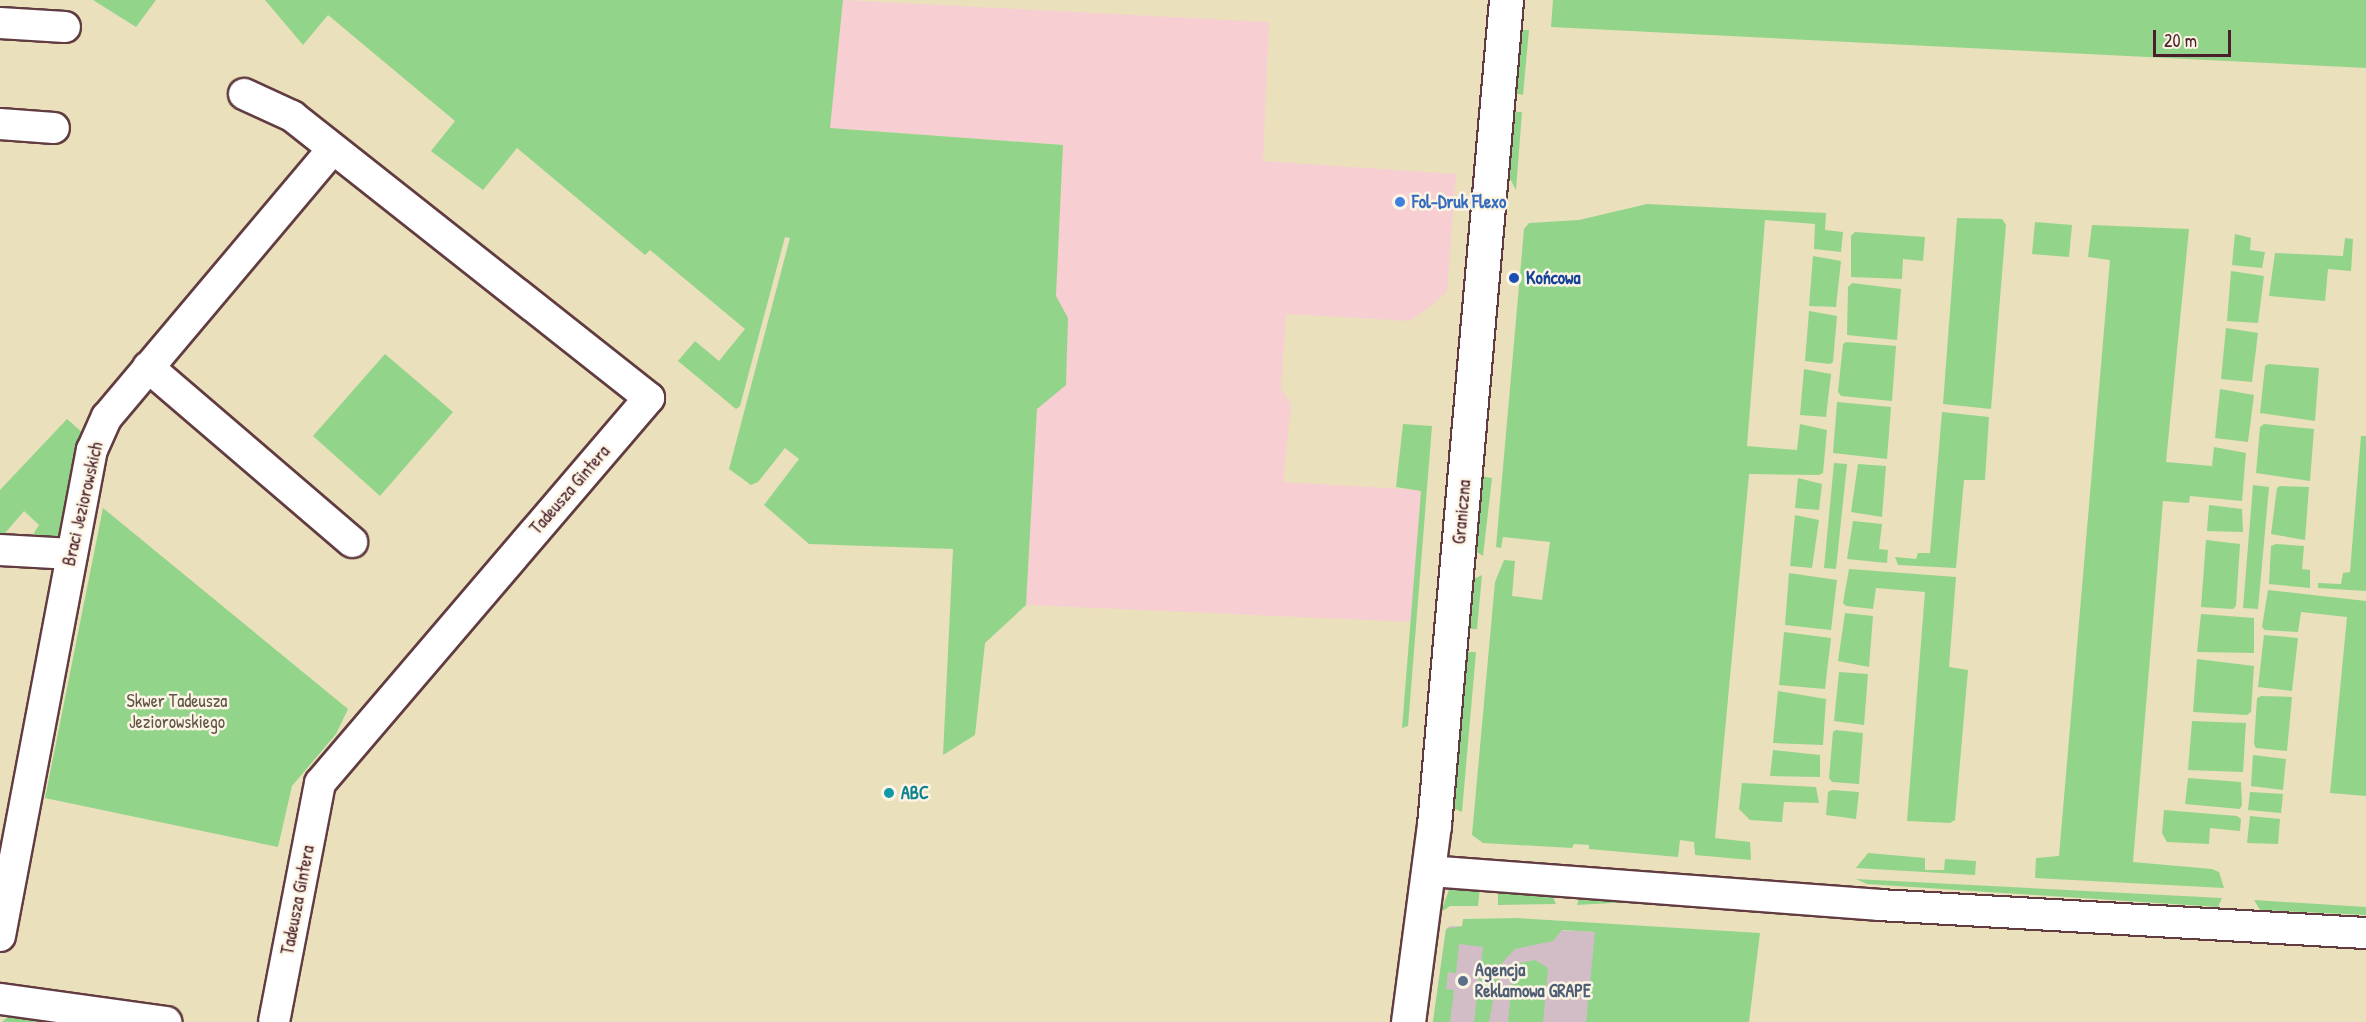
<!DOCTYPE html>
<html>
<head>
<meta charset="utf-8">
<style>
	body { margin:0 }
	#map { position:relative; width:2366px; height:1022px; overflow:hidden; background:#eae0bc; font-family:"Patrick Hand",sans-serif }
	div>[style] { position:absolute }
	.built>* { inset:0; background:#f7cfd2 }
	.industrial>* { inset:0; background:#d2bdc6 }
	.green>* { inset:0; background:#93d48b }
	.roads { filter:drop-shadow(2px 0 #623c41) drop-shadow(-2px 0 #623c41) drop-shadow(0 2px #623c41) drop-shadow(0 -2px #623c41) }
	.minor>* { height:30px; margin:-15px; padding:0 15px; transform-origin:15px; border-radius:15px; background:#fff }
	.tertiary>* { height:33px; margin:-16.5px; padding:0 16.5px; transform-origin:16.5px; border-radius:16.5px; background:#fff }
	.dots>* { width:16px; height:16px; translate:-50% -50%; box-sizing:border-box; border:3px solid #fcf5e5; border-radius:50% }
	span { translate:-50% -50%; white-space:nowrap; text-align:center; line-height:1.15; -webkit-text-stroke:5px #fcf5e5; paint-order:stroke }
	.shop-label { font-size:18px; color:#366cbe; font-weight:700 }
	.left { translate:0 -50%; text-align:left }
	.transit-label { font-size:18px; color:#164399; font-weight:700 }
	.street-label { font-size:18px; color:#4a1f2b }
	.park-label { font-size:18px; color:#605548 }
	.culture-label { font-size:18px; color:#0d838f; font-weight:700 }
	.service-label { font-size:18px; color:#4e5e75; font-weight:700 }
	.scale { position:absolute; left:2153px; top:30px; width:78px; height:27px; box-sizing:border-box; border:3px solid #4a1f2b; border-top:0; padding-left:8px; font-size:18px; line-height:21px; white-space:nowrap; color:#4a1f2b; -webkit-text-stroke:4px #fcf5e5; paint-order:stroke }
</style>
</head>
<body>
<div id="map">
	<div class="built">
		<i style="clip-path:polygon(843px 0,1269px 22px,1263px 161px,1456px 174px,1447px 292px,1427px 309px,1410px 321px,1286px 314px,1281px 388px,1291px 405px,1283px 482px,1421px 490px,1411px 622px,1026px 605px,1037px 409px,1068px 318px,1056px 296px,1063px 145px,829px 128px)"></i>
	</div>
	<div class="industrial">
		<i style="clip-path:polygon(1450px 926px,1603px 932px,1594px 1022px,1433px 1022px,1446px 929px)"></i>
	</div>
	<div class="green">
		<i style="clip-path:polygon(93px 0,156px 0,136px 27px)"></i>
		<i style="clip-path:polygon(265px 0,843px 0,830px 128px,1063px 145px,1056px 296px,1068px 318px,1066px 385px,1037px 409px,1026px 605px,985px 643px,975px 735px,943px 755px,953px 549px,809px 544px,764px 505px,799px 459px,785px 448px,758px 482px,751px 485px,729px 469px,790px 238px,785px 237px,740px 406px,736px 409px,678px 361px,695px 341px,719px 361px,745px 329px,650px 250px,645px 255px,517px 148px,483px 190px,431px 151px,455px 121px,328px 15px,303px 45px)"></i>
		<i style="clip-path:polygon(1553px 0,2366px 0,2366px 68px,1551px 27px)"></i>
		<i style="clip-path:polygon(1522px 30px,1529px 30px,1523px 95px,1514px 93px,1517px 33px)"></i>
		<i style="clip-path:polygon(1514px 112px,1522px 112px,1516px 190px,1507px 173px)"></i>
		<i style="clip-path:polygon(1647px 204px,1826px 213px,1825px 230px,1843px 232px,1841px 252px,1814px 249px,1815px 224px,1765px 220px,1747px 446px,1797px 450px,1800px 424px,1827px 430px,1823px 473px,1819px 475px,1749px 474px,1715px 838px,1750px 842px,1751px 860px,1695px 855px,1694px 842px,1680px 840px,1678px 857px,1589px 849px,1589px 845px,1574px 844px,1572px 848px,1483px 843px,1472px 835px,1495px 582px,1504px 560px,1515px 561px,1512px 596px,1542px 600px,1550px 542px,1503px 537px,1501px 548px,1496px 547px,1524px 229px,1529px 223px,1579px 220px)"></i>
		<i style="clip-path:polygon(1957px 218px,2002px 219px,2006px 225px,1991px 409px,1943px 404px)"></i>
		<i style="clip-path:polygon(2035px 222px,2072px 225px,2069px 257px,2032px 254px)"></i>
		<i style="clip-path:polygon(2092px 225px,2189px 229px,2166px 462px,2212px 466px,2214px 447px,2246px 453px,2242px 501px,2190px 496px,2189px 503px,2163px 501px,2133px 862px,2212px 869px,2219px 872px,2224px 888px,2035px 878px,2036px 858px,2059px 856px,2110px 260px,2088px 257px)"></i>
		<i style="clip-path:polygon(1855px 232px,1925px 237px,1923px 261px,1903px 259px,1902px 279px,1851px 277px,1851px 236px)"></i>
		<i style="clip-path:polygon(2235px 234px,2251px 238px,2250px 250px,2265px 252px,2262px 268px,2232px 265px)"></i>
		<i style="clip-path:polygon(2345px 238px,2353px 239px,2351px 271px,2328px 269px,2325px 301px,2269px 296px,2275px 253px,2343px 256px)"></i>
		<i style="clip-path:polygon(1813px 256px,1841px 261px,1836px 307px,1809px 306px)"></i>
		<i style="clip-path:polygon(2231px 271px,2264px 276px,2258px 323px,2227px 321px)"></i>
		<i style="clip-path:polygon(1852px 283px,1901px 289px,1897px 340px,1847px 335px,1848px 287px)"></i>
		<i style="clip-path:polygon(1809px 311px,1837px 316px,1833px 362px,1830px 364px,1805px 361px)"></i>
		<i style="clip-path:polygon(2226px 328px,2258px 333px,2252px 382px,2221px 379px)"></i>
		<i style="clip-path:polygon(1846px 342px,1896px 346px,1892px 401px,1841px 396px,1838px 392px,1843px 344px)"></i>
		<i style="clip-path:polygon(385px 354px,453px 412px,380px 496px,313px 436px)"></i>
		<i style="clip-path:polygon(2268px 364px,2319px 368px,2315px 421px,2260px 413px,2265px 366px)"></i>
		<i style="clip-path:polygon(1804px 369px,1831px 374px,1826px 417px,1800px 415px)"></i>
		<i style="clip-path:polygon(2220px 389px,2254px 395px,2248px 442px,2215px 438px)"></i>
		<i style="clip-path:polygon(1837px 402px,1891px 407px,1887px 459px,1833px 453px)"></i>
		<i style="clip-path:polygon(1942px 412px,1989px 417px,1985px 480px,1964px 480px,1956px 568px,1898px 565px,1895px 557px,1916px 559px,1918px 553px,1930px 553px)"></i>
		<i style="clip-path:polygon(67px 419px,84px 434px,62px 533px,57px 539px,39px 541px,34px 533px,39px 525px,24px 511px,0 539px,0 490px)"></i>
		<i style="clip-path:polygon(1403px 424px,1432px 426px,1408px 726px,1402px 728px,1421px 491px,1396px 487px)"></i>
		<i style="clip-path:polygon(2264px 424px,2314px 429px,2310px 481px,2256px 473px,2260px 427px)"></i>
		<i style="clip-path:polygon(2361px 436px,2366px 436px,2366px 591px,2318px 588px,2318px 583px,2341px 584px,2343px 573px,2350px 572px)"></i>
		<i style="clip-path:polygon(1834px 463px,1847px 464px,1836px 569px,1824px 568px)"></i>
		<i style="clip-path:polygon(1858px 464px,1886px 466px,1882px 517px,1851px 512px)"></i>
		<i style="clip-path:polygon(1480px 476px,1492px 478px,1483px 556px,1474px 550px)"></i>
		<i style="clip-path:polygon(1798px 478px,1822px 484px,1819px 510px,1795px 508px)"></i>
		<i style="clip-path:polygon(2253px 485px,2269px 487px,2258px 609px,2243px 608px)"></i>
		<i style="clip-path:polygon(2280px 486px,2309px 487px,2305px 540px,2271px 534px,2277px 488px)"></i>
		<i style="clip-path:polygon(2209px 505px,2242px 509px,2243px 532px,2207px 531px)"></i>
		<i style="clip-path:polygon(103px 508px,348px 709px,336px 734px,292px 786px,278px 847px,45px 798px)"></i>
		<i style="clip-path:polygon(1795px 515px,1819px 520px,1812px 568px,1790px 566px)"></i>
		<i style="clip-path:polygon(1853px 521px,1882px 524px,1879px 549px,1888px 550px,1887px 563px,1847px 559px)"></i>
		<i style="clip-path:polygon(2206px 540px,2240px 544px,2236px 606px,2233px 609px,2201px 607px)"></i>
		<i style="clip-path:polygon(2276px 544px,2304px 546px,2302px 569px,2310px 570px,2310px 588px,2269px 584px,2271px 546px)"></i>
		<i style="clip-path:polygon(1849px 569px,1956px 577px,1949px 667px,1968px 670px,1955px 820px,1950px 823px,1907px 821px,1925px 592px,1876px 588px,1873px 609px,1846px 606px,1843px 603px)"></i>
		<i style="clip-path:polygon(1789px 573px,1837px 580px,1831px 630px,1785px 625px)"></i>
		<i style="clip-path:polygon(1482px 575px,1477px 629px,1467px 629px,1472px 580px)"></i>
		<i style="clip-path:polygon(2268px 590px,2366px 601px,2366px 796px,2330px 793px,2347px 617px,2301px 612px,2298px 632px,2265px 630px,2262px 627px)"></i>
		<i style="clip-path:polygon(1845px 613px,1873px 616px,1869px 667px,1838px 661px)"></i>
		<i style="clip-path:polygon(2201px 614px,2254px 618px,2254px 653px,2197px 652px)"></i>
		<i style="clip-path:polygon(1784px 632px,1831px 638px,1825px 689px,1779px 685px)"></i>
		<i style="clip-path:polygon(2264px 635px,2298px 638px,2292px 691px,2258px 687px)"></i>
		<i style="clip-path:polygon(1466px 652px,1476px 652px,1462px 812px,1453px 808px)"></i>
		<i style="clip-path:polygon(2197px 659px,2254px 666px,2251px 712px,2247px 715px,2193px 712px)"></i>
		<i style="clip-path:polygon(1839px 672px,1868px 674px,1864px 725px,1834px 721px)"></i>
		<i style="clip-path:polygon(1778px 691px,1826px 699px,1823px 745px,1773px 743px)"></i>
		<i style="clip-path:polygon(2261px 696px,2292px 697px,2287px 751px,2256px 748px,2254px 744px,2257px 698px)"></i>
		<i style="clip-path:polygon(2192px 721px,2246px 723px,2243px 772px,2188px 770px)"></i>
		<i style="clip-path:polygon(1836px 730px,1863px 733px,1859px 784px,1832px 782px,1829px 778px,1833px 732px)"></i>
		<i style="clip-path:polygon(1773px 750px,1820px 755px,1820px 777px,1770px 776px)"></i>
		<i style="clip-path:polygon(2253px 755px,2286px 759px,2283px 790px,2251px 786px)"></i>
		<i style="clip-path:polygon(2188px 778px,2241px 782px,2242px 805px,2240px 809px,2185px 804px)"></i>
		<i style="clip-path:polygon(1742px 783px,1816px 787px,1819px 803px,1784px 802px,1782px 822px,1750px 820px,1739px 809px)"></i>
		<i style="clip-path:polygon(1832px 790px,1859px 792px,1856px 819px,1826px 815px,1828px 792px)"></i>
		<i style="clip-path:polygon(2250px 792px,2283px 794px,2281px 813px,2248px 810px)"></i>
		<i style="clip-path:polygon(2164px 810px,2237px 816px,2241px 819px,2240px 831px,2210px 828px,2209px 844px,2167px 842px,2162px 833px)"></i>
		<i style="clip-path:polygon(2250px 816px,2280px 819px,2278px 844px,2247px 843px)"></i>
		<i style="clip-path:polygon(1868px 853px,1925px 858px,1925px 870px,1944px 870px,1945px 859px,1976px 861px,1975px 875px,1856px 868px)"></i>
		<i style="clip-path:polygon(1856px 879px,2222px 898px,2218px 907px,1867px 884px)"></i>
		<i style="clip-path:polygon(1498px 886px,1550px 891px,1556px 904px,1498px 905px)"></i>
		<i style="clip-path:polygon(1450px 887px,1480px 887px,1478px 906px,1450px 906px,1441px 912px)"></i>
		<i style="clip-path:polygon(1580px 894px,1682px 899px,1577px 905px)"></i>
		<i style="clip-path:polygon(2254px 900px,2366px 907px,2366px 915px,2260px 910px)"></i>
		<i style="clip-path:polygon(1517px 918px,1760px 933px,1749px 1022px,1586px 1022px,1595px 932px,1562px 930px,1553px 941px,1515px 949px,1500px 965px,1489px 1022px,1474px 1022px,1483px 947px,1459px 944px,1456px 973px,1448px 972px,1446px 989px,1454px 990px,1450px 1022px,1433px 1022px,1446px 929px,1462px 926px,1463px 919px)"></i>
		<i style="clip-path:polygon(1535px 960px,1548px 968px,1543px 1022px,1508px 1022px,1513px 972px,1520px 963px)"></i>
		<i style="clip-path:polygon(10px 1015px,73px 1022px,2px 1022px)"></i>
	</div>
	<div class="roads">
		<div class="minor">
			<i style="left:0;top:23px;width:65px;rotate:3.5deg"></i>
			<i style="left:244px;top:94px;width:53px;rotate:24.6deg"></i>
			<i style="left:292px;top:116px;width:455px;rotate:38.3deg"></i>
			<i style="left:649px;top:398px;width:506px;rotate:130.52deg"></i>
			<i style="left:320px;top:783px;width:243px;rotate:100.9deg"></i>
			<i style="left:0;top:124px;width:54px;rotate:4.2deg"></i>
			<i style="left:148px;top:367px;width:269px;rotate:40.6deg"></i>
			<i style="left:0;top:550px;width:72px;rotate:3.2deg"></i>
			<i style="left:1429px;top:871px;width:451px;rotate:4.3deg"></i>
			<i style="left:1879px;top:905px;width:488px;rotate:3.3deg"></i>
			<i style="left:0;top:936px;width:495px;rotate:-79.3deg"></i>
			<i style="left:92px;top:450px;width:36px;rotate:-66deg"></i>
			<i style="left:107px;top:417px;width:349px;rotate:-49.9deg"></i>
			<i style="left:0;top:999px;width:168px;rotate:7.9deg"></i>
		</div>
		<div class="tertiary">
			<i style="left:1408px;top:1022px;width:199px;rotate:-82.5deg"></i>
			<i style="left:1434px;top:825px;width:828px;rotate:-85.01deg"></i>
		</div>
	</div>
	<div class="dots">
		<i style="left:1400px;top:202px;background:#3f7fe0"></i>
		<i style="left:1514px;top:278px;background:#1a4fb4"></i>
		<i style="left:889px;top:793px;background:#0f9aa8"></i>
		<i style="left:1463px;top:981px;background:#5c6f8a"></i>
	</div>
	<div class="shop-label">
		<span class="left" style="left:1412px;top:202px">Fol-Druk Flexo</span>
	</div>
	<div class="transit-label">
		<span class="left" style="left:1526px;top:278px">Końcowa</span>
	</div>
	<div class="street-label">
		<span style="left:570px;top:490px;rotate:-49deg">Tadeusza Gintera</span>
		<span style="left:83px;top:504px;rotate:-77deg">Braci Jeziorowskich</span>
		<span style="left:1462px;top:512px;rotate:-85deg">Graniczna</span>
		<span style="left:298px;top:900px;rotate:-79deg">Tadeusza Gintera</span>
	</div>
	<div class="park-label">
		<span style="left:177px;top:712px">Skwer Tadeusza<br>Jeziorowskiego</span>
	</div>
	<div class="culture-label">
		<span class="left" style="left:901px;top:793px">ABC</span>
	</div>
	<div class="service-label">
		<span class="left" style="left:1475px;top:981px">Agencja<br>Reklamowa GRAPE</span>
	</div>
	<div class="scale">20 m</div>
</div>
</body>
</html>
